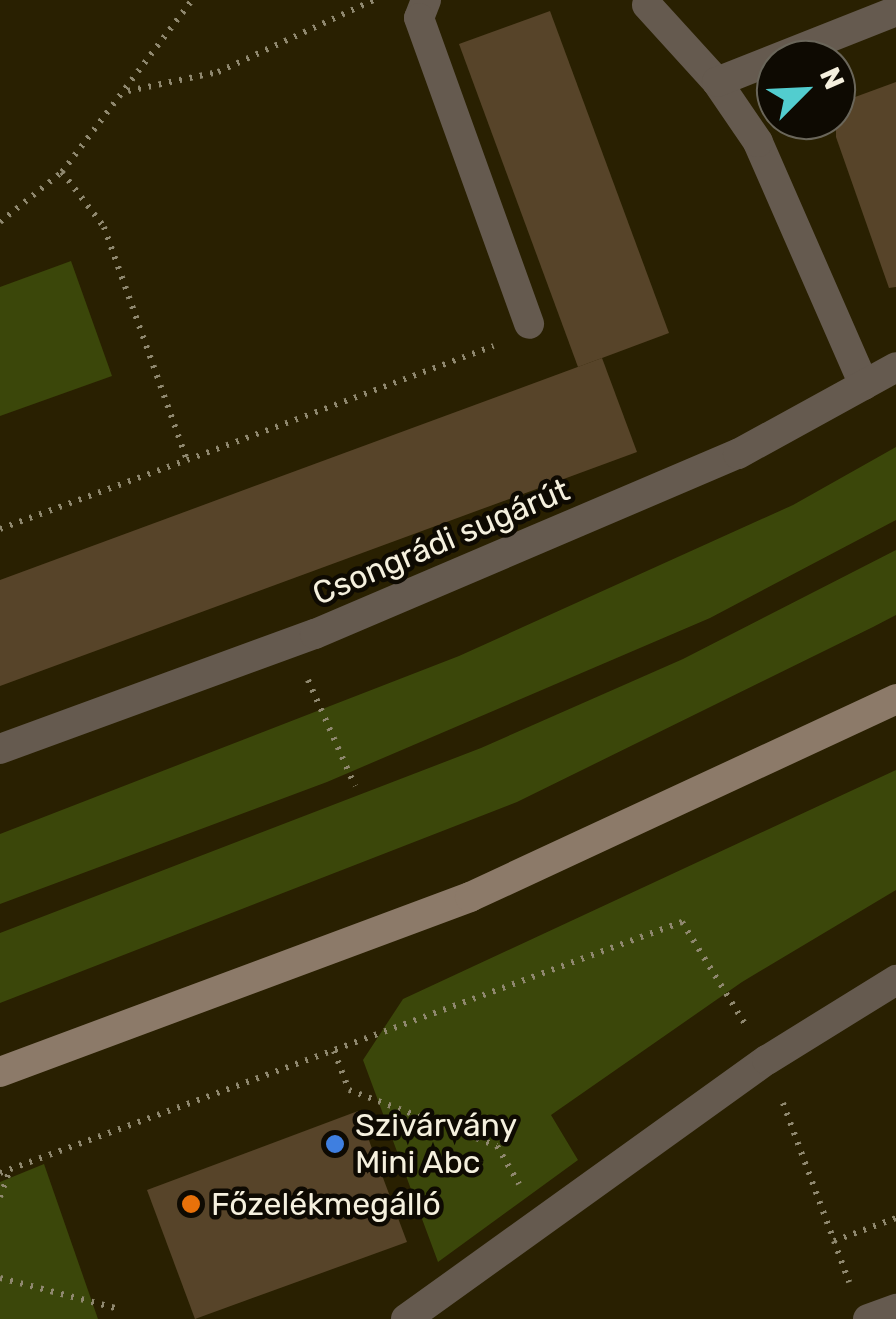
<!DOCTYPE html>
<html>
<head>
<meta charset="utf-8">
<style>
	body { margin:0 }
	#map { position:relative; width:896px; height:1319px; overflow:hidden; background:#292001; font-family:Rubik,sans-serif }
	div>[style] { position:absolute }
	.green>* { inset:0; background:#3b470a }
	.building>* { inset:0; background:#574429 }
	.path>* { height:6px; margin-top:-3px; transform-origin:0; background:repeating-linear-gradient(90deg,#8f886f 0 2.5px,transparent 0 10.5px) }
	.lane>* { height:30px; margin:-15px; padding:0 15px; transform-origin:15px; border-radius:15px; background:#655a4f }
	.street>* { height:30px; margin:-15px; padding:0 15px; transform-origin:15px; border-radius:15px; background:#655a4f }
	.secondary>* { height:30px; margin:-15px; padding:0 15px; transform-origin:15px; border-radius:15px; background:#8c7a69 }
	.dots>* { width:28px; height:28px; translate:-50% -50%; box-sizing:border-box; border:5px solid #0e0a02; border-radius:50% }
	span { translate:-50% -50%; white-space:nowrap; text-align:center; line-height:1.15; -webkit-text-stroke:9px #0e0a02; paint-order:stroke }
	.street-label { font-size:32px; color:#f5f0de }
	.poi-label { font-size:32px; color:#f5f0de }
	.left { translate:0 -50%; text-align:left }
	.north { position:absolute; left:756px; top:40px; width:100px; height:100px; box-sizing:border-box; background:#0e0a02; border:2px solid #6a665a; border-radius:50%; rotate:66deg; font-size:28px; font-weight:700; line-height:40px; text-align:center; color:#f5f0de }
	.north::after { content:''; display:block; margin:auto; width:35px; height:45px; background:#52cdcf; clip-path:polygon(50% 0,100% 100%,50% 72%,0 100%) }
</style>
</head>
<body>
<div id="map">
	<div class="green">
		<i style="clip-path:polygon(71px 261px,112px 376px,0 416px,0 287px)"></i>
		<i style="clip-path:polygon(896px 447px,896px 520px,710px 618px,327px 782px,0 904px,0 834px,459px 656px,793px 505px)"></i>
		<i style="clip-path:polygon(896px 550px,896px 615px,873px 627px,517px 802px,0 1003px,0 933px,481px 748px,683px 659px)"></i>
		<i style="clip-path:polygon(896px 770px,896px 890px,742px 982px,551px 1115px,578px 1160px,438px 1262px,363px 1060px,403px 999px)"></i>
		<i style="clip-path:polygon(44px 1164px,98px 1319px,0 1319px,0 1182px)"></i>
	</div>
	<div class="building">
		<i style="clip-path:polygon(550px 11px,669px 333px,578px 367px,459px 44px)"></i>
		<i style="clip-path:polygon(896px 82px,896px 287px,889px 288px,836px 137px,836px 104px)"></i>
		<i style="clip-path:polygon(602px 358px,637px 452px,0 686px,0 580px)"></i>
		<i style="clip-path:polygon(358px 1111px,407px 1242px,195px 1319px,147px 1190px)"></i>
	</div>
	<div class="path">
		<i style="left:128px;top:91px;width:92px;rotate:-11.9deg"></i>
		<i style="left:218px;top:72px;width:172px;rotate:-24.8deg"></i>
		<i style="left:62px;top:172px;width:69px;rotate:52.6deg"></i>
		<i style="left:104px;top:227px;width:247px;rotate:70.4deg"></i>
		<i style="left:187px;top:460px;width:327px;rotate:-20.4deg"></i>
		<i style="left:0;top:222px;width:80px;rotate:-38.9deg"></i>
		<i style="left:62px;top:172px;width:216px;rotate:-52.9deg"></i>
		<i style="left:0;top:529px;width:199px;rotate:-20.3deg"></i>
		<i style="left:308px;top:680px;width:116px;rotate:66.1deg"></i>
		<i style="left:334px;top:1051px;width:42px;rotate:69deg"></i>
		<i style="left:349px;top:1090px;width:158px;rotate:20.7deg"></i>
		<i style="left:497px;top:1146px;width:44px;rotate:59.9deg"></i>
		<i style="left:783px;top:1103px;width:147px;rotate:69.7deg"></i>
		<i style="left:834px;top:1241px;width:66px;rotate:-20.4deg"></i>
		<i style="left:0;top:1173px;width:727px;rotate:-20.21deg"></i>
		<i style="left:682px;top:922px;width:120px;rotate:58.3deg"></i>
		<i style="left:0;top:1197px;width:29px;rotate:-70deg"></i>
		<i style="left:834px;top:1241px;width:44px;rotate:69.9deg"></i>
		<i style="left:0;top:1278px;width:119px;rotate:14.6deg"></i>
	</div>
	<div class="lane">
		<i style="left:426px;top:0;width:19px;rotate:111deg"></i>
		<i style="left:419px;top:18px;width:325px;rotate:70.2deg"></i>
		<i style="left:647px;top:5px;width:104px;rotate:47.7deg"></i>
		<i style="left:864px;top:385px;width:265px;rotate:-113.6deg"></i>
		<i style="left:758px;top:142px;width:73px;rotate:-124.3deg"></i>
		<i style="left:717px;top:82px;width:193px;rotate:-21.6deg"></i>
		<i style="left:868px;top:1319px;width:30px;rotate:-20deg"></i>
	</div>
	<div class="street">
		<i style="left:0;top:749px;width:335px;rotate:-20.1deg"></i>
		<i style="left:315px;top:634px;width:460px;rotate:-23.1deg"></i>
		<i style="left:738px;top:454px;width:180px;rotate:-28.8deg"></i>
		<i style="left:406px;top:1319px;width:444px;rotate:-35.7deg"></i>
		<i style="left:767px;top:1060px;width:152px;rotate:-31.8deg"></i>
	</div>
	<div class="secondary">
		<i style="left:0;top:1072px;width:502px;rotate:-20.42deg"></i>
		<i style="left:470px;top:897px;width:470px;rotate:-24.9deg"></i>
	</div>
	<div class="dots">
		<i style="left:335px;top:1144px;background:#3f7fe0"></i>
		<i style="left:191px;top:1204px;background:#e8710a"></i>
	</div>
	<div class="street-label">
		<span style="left:441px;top:542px;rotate:-23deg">Csongrádi sugárút</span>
	</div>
	<div class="poi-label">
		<span class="left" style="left:355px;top:1144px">Szivárvány<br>Mini Abc</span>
		<span class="left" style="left:211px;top:1204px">Főzelékmegálló</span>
	</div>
	<div class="north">N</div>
</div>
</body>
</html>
